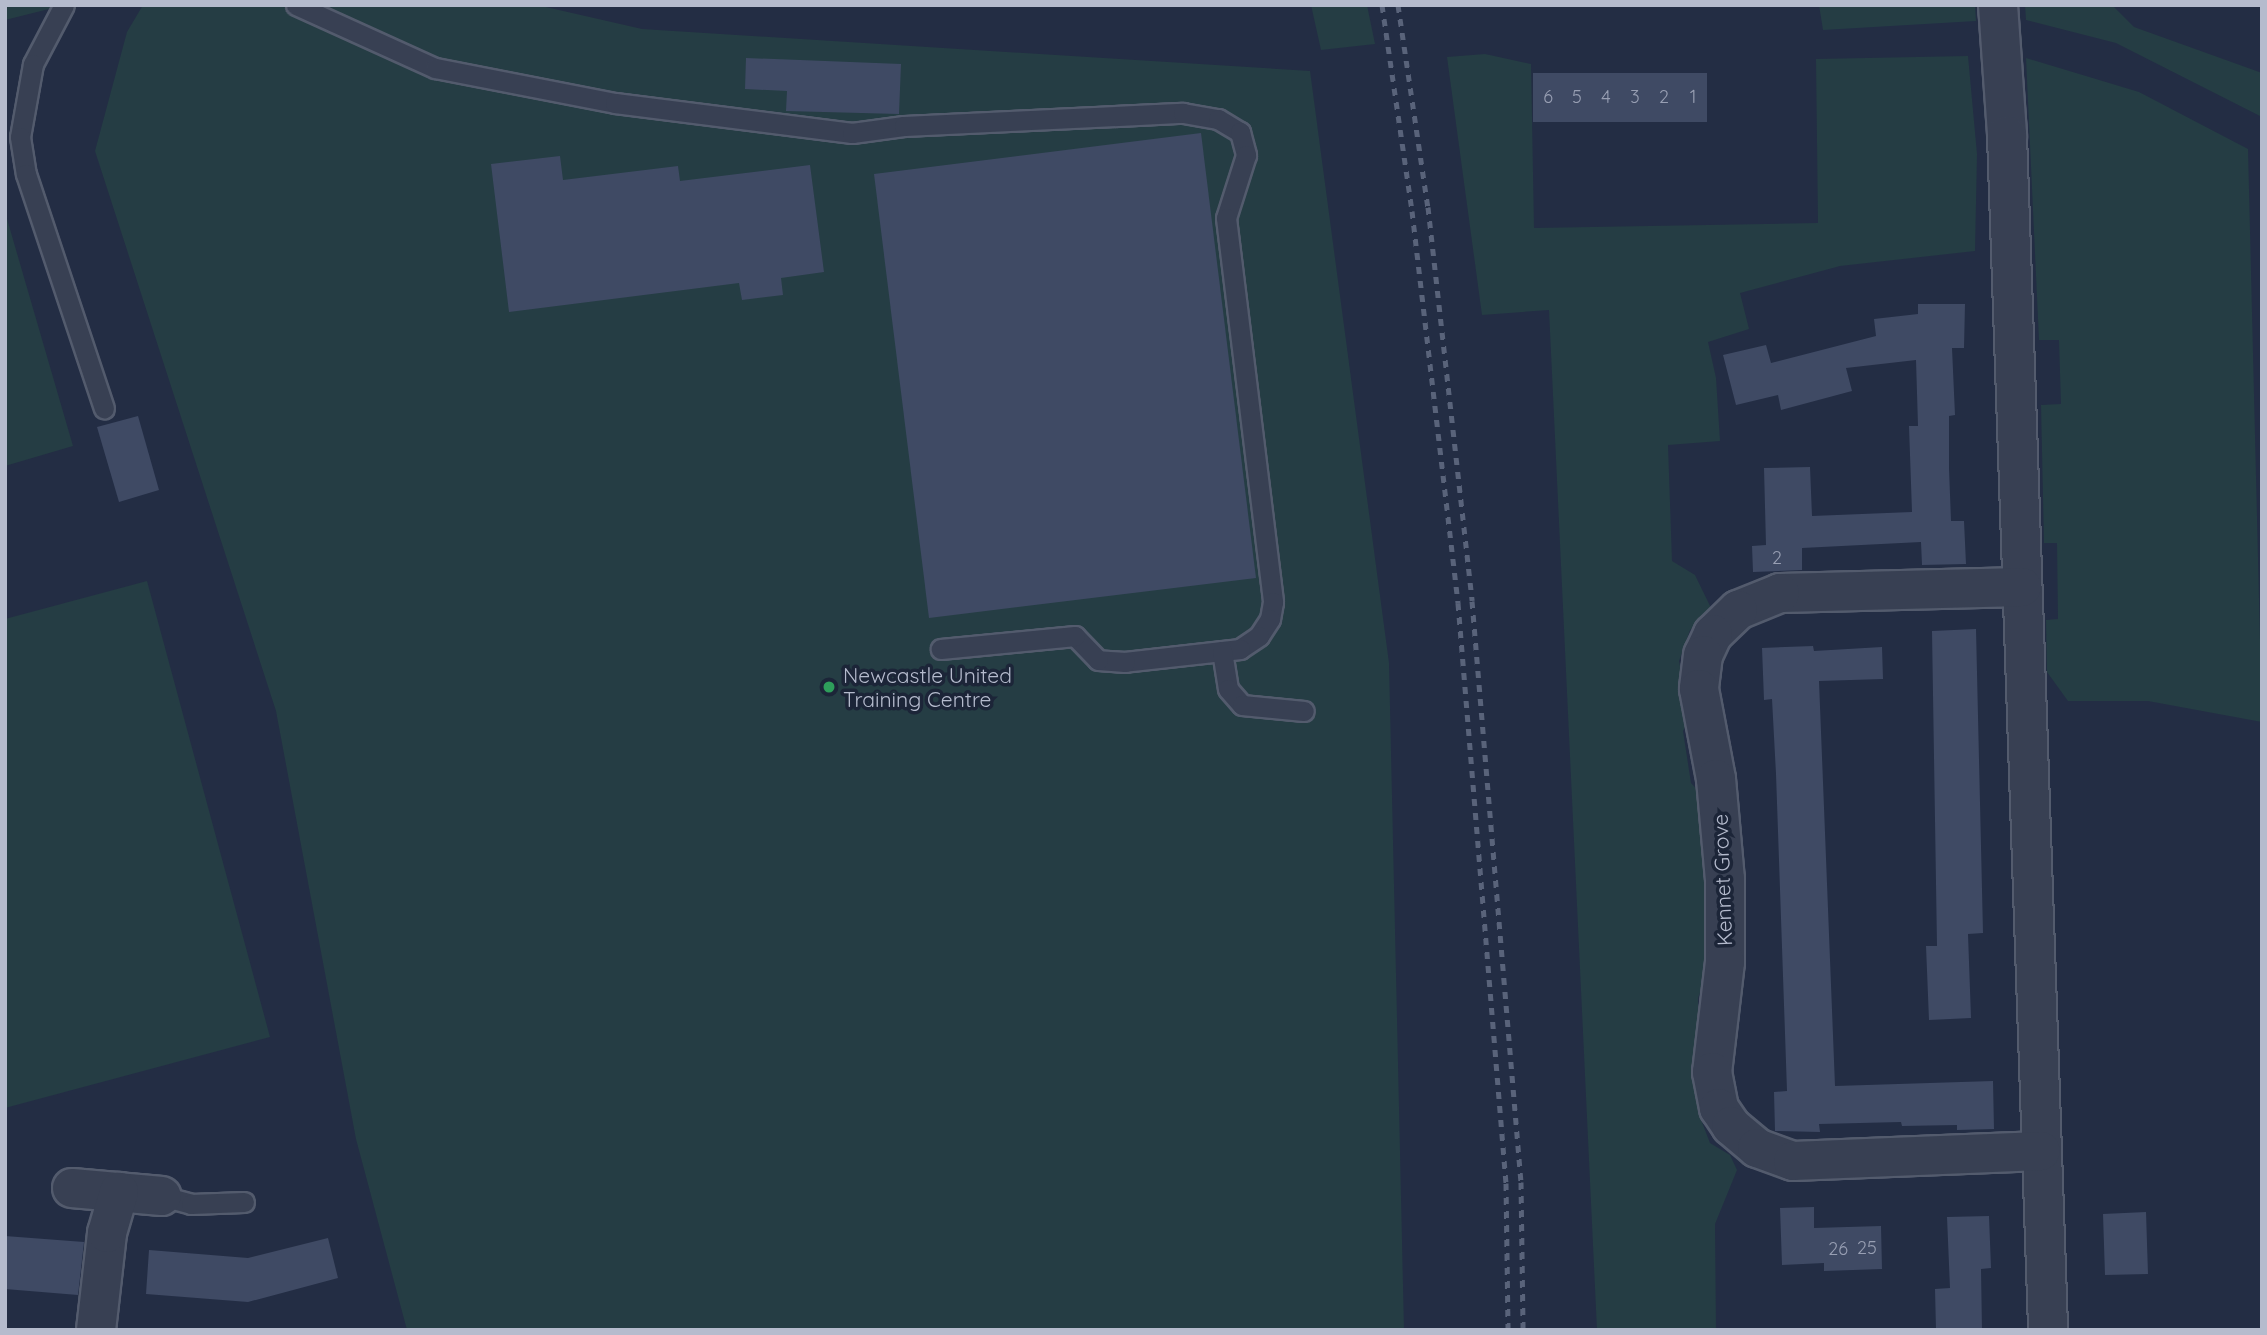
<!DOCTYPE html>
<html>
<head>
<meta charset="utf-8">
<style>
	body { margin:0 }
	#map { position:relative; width:2267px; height:1335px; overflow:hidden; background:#232d44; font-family:Quicksand,sans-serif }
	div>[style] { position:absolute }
	.green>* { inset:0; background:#253d44 }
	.building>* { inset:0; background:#3f4a64 }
	.roads { filter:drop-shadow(2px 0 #535b6d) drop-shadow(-2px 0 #535b6d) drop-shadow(0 2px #535b6d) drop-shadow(0 -2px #535b6d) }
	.service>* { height:19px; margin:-9.5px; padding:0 9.5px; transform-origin:9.5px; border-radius:9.5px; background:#384053 }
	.minor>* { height:38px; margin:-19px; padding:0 19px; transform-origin:19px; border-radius:19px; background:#384053 }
	.rail>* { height:5px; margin-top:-2.5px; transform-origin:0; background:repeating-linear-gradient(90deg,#59637a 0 7px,transparent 0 14px) }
	.dots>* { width:19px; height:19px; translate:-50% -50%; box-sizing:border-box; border:4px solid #1c2538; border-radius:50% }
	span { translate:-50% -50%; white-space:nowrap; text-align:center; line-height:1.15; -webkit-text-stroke:7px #1c2538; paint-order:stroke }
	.number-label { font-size:18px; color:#989fb3 }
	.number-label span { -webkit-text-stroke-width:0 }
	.poi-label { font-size:21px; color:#b5bbcd }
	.left { translate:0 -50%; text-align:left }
	.street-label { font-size:21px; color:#b5bbcd }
	.frame { position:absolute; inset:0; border:7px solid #b5bbcd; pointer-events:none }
</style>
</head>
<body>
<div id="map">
	<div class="green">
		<i style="clip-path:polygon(5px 5px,65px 5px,5px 20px)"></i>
		<i style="clip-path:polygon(143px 5px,537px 5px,642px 29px,1310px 71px,1389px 663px,1404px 1330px,407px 1330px,356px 1139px,276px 711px,95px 151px,127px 32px)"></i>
		<i style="clip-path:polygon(1311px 5px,1367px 5px,1375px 44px,1321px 50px)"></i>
		<i style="clip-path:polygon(1819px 5px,1975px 5px,1976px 21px,1823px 30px)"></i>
		<i style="clip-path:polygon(2025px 5px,2112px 5px,2134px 27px,2262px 73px,2262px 117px,2116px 43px,2026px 20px)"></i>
		<i style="clip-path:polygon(1485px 54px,1531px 64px,1534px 228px,1818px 223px,1816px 59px,1968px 56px,1977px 154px,1975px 251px,1840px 266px,1740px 293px,1749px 329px,1708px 342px,1716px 378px,1720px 441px,1668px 445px,1672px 561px,1695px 575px,1713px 612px,1690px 630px,1679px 661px,1690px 718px,1683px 731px,1691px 783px,1701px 794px,1709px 905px,1709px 970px,1698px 998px,1700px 1117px,1710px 1143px,1730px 1155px,1737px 1170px,1715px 1224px,1716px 1330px,1597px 1330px,1549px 310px,1482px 315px,1447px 57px)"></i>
		<i style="clip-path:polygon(2026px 58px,2139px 92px,2248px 149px,2262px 722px,2148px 701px,2068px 701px,2047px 672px,2046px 620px,2058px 619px,2057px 543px,2044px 543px,2041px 405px,2061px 404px,2059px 340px,2039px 340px)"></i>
		<i style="clip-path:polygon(5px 212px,73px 446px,5px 466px)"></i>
		<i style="clip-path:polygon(147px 581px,270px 1037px,5px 1108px,5px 619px)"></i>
	</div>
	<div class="building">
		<i style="clip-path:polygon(746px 58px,901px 64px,899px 114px,786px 111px,787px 91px,745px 89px)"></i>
		<i style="clip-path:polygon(1533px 73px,1707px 73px,1707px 122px,1533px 122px)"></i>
		<i style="clip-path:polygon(1201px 133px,1256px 578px,929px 618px,874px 174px)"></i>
		<i style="clip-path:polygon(560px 156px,563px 180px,678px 166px,680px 181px,810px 165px,824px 272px,781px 278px,783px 295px,742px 300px,739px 283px,509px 312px,491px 164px)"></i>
		<i style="clip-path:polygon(1918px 304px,1965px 304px,1964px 348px,1952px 348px,1955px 415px,1949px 416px,1949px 468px,1951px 521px,1964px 521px,1966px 564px,1922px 565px,1921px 542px,1802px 548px,1802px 570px,1753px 572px,1752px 546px,1766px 545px,1764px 468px,1810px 467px,1812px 516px,1912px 512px,1909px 426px,1918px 426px,1916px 360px,1846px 368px,1852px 391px,1781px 410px,1778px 395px,1736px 405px,1723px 355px,1766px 345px,1771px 363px,1876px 336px,1874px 319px,1918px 314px)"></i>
		<i style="clip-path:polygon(138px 416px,159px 490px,119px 502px,97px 427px)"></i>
		<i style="clip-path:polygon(1976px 629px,1983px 933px,1968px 934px,1971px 1018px,1929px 1020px,1926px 946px,1937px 946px,1932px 631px)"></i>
		<i style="clip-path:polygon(1813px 646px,1814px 651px,1882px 647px,1883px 679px,1819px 681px,1835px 1086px,1993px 1081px,1994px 1129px,1957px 1130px,1957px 1125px,1902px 1126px,1901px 1122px,1819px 1124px,1820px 1132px,1775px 1131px,1774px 1092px,1787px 1091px,1776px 774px,1772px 699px,1764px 700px,1762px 648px)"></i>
		<i style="clip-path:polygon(1814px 1207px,1814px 1228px,1881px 1226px,1882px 1269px,1824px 1271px,1824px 1263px,1782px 1265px,1780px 1208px)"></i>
		<i style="clip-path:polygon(2146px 1212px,2148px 1274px,2105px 1275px,2103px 1214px)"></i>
		<i style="clip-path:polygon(1989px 1216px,1991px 1268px,1981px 1269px,1982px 1330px,1936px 1330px,1935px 1289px,1950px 1288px,1947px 1217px)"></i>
		<i style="clip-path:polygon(5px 1236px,84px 1242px,78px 1295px,5px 1289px)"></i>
		<i style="clip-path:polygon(328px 1238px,338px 1278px,248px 1302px,146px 1294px,149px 1250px,248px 1258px)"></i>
	</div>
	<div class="roads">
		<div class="service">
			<i style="left:64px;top:5px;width:67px;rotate:117.7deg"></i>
			<i style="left:33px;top:64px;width:74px;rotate:100.1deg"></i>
			<i style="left:20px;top:137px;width:37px;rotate:81deg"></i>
			<i style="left:26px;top:174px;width:247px;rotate:71.6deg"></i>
			<i style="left:296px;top:5px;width:153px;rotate:24.4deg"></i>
			<i style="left:435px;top:68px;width:183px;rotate:11deg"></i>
			<i style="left:615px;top:103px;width:239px;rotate:7.2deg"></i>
			<i style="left:852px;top:133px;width:52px;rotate:-7.7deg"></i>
			<i style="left:904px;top:126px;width:279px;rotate:-2.7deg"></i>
			<i style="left:1183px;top:113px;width:36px;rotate:10deg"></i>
			<i style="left:1218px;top:119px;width:26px;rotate:31deg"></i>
			<i style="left:1240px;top:132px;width:24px;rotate:75deg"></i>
			<i style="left:1246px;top:155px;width:66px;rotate:107.6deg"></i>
			<i style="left:1226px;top:218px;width:387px;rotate:83deg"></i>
			<i style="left:1273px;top:602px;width:17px;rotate:100deg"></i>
			<i style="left:1270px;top:619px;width:20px;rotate:123deg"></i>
			<i style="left:1259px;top:636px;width:23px;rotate:146deg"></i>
			<i style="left:1240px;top:649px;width:116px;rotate:173.6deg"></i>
			<i style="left:1125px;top:662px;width:27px;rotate:-176deg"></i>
			<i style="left:1098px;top:660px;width:33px;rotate:-134deg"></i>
			<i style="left:1075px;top:636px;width:135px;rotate:174.5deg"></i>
			<i style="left:1222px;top:651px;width:38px;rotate:81deg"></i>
			<i style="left:1228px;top:689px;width:21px;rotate:49deg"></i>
			<i style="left:1242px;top:705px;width:62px;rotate:5.5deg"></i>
			<i style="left:162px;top:1196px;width:30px;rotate:15deg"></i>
			<i style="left:191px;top:1204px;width:53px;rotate:-2.2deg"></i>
		</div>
		<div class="minor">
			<i style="left:1998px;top:5px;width:130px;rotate:86deg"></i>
			<i style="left:2007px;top:135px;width:1196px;rotate:88.03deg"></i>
			<i style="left:2022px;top:587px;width:242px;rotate:178.6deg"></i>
			<i style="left:1780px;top:593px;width:45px;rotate:158deg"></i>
			<i style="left:1738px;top:610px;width:35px;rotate:136deg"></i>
			<i style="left:1713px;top:634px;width:23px;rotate:115deg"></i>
			<i style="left:1703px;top:655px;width:34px;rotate:97deg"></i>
			<i style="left:1699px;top:689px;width:92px;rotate:79.3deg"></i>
			<i style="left:1716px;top:779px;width:100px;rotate:84.9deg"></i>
			<i style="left:1725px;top:879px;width:83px;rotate:90deg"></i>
			<i style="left:1725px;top:962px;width:111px;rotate:96.7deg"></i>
			<i style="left:1712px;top:1072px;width:37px;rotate:79deg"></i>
			<i style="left:1719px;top:1108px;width:22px;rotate:56deg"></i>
			<i style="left:1731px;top:1126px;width:34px;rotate:40deg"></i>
			<i style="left:1757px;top:1148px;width:38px;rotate:20deg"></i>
			<i style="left:1793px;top:1161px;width:248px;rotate:-2.3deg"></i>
			<i style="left:72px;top:1188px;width:90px;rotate:5.1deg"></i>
			<i style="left:96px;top:1330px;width:98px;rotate:-83.5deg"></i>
			<i style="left:107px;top:1233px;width:43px;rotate:-73.7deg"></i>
		</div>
	</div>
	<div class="rail">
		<i style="left:1382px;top:5px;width:208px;rotate:81.7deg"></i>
		<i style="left:1412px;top:211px;width:395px;rotate:83.3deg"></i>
		<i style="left:1458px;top:603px;width:582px;rotate:85.27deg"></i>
		<i style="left:1506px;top:1183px;width:147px;rotate:89.2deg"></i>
		<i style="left:1398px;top:5px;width:204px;rotate:81.6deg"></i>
		<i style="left:1428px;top:207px;width:396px;rotate:83.6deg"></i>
		<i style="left:1472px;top:601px;width:583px;rotate:85.18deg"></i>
		<i style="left:1521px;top:1182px;width:148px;rotate:89.2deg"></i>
	</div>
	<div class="dots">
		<i style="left:829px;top:687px;background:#2e9e5b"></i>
	</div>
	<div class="number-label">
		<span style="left:1548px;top:97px">6</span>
		<span style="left:1577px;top:97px">5</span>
		<span style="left:1606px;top:97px">4</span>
		<span style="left:1635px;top:97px">3</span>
		<span style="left:1664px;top:97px">2</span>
		<span style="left:1693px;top:97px">1</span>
		<span style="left:1777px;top:558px">2</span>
		<span style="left:1867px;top:1248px">25</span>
		<span style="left:1838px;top:1249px">26</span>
	</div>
	<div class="poi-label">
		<span class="left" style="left:843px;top:687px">Newcastle United<br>Training Centre</span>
	</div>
	<div class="street-label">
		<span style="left:1722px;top:880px;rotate:-92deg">Kennet Grove</span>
	</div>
	<div class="frame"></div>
</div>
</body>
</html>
